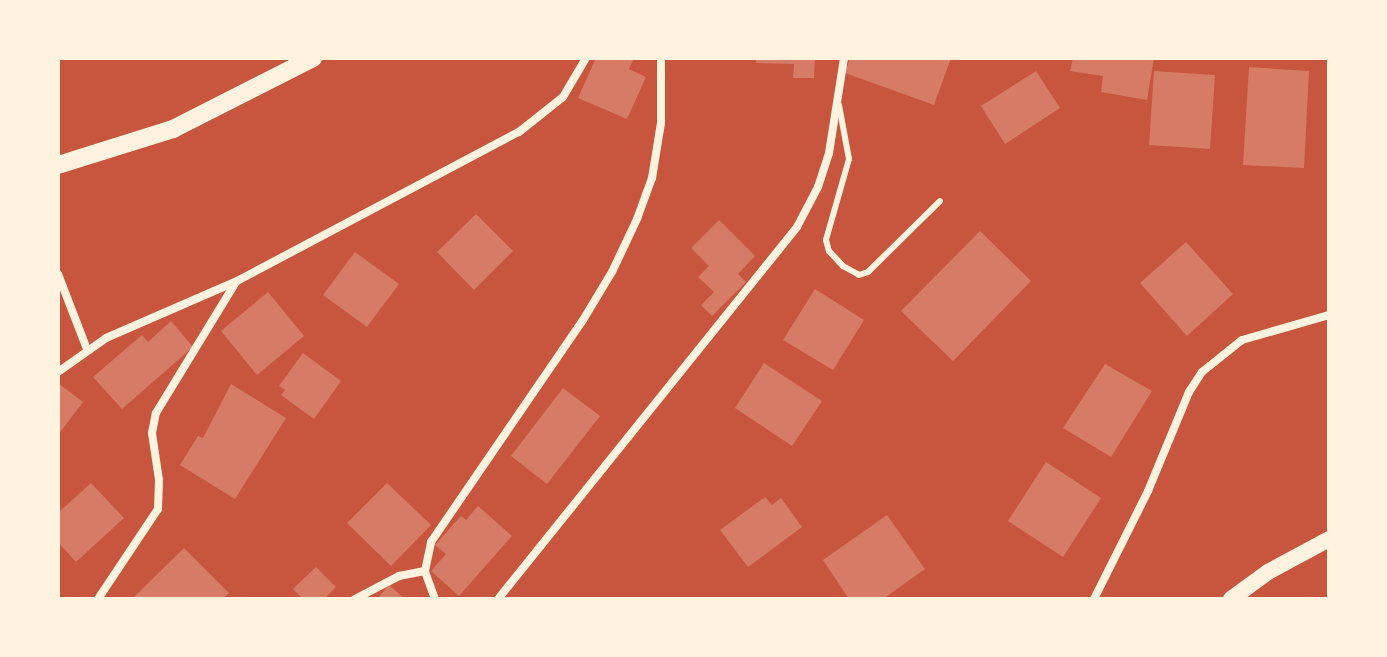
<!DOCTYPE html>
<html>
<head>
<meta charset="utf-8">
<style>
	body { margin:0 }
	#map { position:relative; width:1387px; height:657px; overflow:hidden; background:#c8553d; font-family:"Asap Condensed",sans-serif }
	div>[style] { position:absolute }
	.building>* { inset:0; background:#d67c66 }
	.service>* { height:6px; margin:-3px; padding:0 3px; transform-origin:3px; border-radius:3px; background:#fff3e0 }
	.minor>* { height:8px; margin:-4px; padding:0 4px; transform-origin:4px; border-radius:4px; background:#fff3e0 }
	.secondary>* { height:16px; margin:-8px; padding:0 8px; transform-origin:8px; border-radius:8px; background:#fff3e0 }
	.primary>* { height:18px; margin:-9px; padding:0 9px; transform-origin:9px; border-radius:9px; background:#fff3e0 }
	span { translate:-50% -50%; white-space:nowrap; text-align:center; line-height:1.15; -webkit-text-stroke:7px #fff3e0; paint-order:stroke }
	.frame { position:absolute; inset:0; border:60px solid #fff3e0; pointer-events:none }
</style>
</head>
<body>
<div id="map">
	<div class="building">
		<i style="clip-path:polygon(596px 58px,634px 58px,629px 69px,646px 77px,627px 119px,578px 98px)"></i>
		<i style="clip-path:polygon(756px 58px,815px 58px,814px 78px,793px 78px,794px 64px,756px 63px)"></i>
		<i style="clip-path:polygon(850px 58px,951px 58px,934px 105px,845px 73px)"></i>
		<i style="clip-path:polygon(1073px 58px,1154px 58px,1147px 100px,1101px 92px,1103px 76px,1070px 71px)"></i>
		<i style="clip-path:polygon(1249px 67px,1309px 71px,1304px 168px,1243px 165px)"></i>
		<i style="clip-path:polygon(1036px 71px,1060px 108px,1005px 144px,981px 106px)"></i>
		<i style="clip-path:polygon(1154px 71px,1215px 75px,1210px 149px,1149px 145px)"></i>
		<i style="clip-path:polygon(476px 214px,513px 251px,474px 290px,437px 252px)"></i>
		<i style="clip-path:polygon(719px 220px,755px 256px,738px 274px,746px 282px,712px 316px,701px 305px,714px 292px,698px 277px,709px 266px,691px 248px)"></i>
		<i style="clip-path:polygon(980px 231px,1031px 281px,953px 361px,901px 311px)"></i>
		<i style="clip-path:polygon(1186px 242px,1233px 294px,1187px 336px,1140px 283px)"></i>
		<i style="clip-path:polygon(355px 252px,399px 284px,367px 327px,323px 295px)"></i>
		<i style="clip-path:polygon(815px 289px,864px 320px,833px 370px,783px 340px)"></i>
		<i style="clip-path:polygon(268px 292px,304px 336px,257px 375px,221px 331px)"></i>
		<i style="clip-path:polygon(171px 321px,193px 347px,122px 409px,93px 377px,142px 335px,148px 342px)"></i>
		<i style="clip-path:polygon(303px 353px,341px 381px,314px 419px,281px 395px,285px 390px,279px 386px)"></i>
		<i style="clip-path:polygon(764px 363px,822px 401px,792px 446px,735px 408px)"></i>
		<i style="clip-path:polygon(1105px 364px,1152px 391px,1111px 457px,1063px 428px)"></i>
		<i style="clip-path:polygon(58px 383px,83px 402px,58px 435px)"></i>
		<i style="clip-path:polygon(231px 384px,286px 418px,235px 499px,180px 465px,198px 436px,203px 438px)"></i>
		<i style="clip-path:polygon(563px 388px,600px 416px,547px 484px,511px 456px)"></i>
		<i style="clip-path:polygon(1046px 462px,1101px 498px,1063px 557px,1008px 521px)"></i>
		<i style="clip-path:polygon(91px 483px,124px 518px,76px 562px,58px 542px,58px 513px)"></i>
		<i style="clip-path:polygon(387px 483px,431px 525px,391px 566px,347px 523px)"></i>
		<i style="clip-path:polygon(765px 497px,772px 505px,781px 498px,802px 527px,748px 567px,720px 530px)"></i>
		<i style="clip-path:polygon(478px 506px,512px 536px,459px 596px,431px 571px,446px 554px,435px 545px,461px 516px,466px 520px)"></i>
		<i style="clip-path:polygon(887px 515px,925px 569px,883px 599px,849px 599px,823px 560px)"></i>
		<i style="clip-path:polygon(184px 548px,229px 593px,222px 599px,132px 599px)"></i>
		<i style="clip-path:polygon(316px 567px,336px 587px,324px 599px,303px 599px,293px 589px)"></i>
		<i style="clip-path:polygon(389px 585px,405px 599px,377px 599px)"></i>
	</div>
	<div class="service">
		<i style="left:839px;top:105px;width:55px;rotate:79.5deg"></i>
		<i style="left:849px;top:159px;width:84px;rotate:105.9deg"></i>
		<i style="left:826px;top:240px;width:11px;rotate:75deg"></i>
		<i style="left:829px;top:251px;width:21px;rotate:47deg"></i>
		<i style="left:843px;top:266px;width:18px;rotate:29deg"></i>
		<i style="left:859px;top:275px;width:9px;rotate:-18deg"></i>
		<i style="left:868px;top:272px;width:101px;rotate:-44.6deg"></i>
	</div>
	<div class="minor">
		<i style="left:58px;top:274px;width:80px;rotate:68.9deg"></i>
		<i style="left:58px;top:372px;width:59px;rotate:-35.3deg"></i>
		<i style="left:106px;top:338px;width:143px;rotate:-23.5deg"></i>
		<i style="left:237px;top:281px;width:319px;rotate:-27.9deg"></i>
		<i style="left:519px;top:132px;width:56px;rotate:-38.5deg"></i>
		<i style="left:563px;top:97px;width:45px;rotate:-59.5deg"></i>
		<i style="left:98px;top:599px;width:108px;rotate:-56.3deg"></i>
		<i style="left:158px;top:509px;width:29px;rotate:-88deg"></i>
		<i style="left:159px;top:480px;width:48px;rotate:-98.5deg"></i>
		<i style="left:152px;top:433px;width:20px;rotate:-79deg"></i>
		<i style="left:156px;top:413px;width:153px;rotate:-58.6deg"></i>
		<i style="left:355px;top:599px;width:50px;rotate:-27.6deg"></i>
		<i style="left:399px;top:576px;width:26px;rotate:-11deg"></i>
		<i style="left:435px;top:599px;width:30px;rotate:-110deg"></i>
		<i style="left:425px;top:571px;width:30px;rotate:-78deg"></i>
		<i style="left:431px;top:542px;width:269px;rotate:-55.6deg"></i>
		<i style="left:583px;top:320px;width:56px;rotate:-58.9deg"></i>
		<i style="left:612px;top:272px;width:59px;rotate:-64.7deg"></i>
		<i style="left:637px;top:219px;width:44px;rotate:-69.9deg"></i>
		<i style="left:652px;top:178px;width:56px;rotate:-80.7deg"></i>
		<i style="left:661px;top:123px;width:65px;rotate:-90deg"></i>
		<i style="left:498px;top:599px;width:477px;rotate:-51.2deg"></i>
		<i style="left:797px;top:227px;width:45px;rotate:-62.3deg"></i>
		<i style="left:818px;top:187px;width:36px;rotate:-72deg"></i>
		<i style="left:829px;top:153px;width:96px;rotate:-81deg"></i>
		<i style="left:1094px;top:599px;width:121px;rotate:-63.4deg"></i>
		<i style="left:1148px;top:491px;width:107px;rotate:-67.5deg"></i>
		<i style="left:1189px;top:392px;width:24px;rotate:-57deg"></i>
		<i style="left:1202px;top:372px;width:51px;rotate:-38.7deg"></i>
		<i style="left:1242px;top:340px;width:91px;rotate:-16deg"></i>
	</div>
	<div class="secondary">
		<i style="left:1231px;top:599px;width:46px;rotate:-36.1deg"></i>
		<i style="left:1268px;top:572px;width:69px;rotate:-28.4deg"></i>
	</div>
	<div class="primary">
		<i style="left:58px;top:165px;width:121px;rotate:-17.4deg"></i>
		<i style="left:173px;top:129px;width:157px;rotate:-26.9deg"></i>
	</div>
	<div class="frame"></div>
</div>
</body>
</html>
